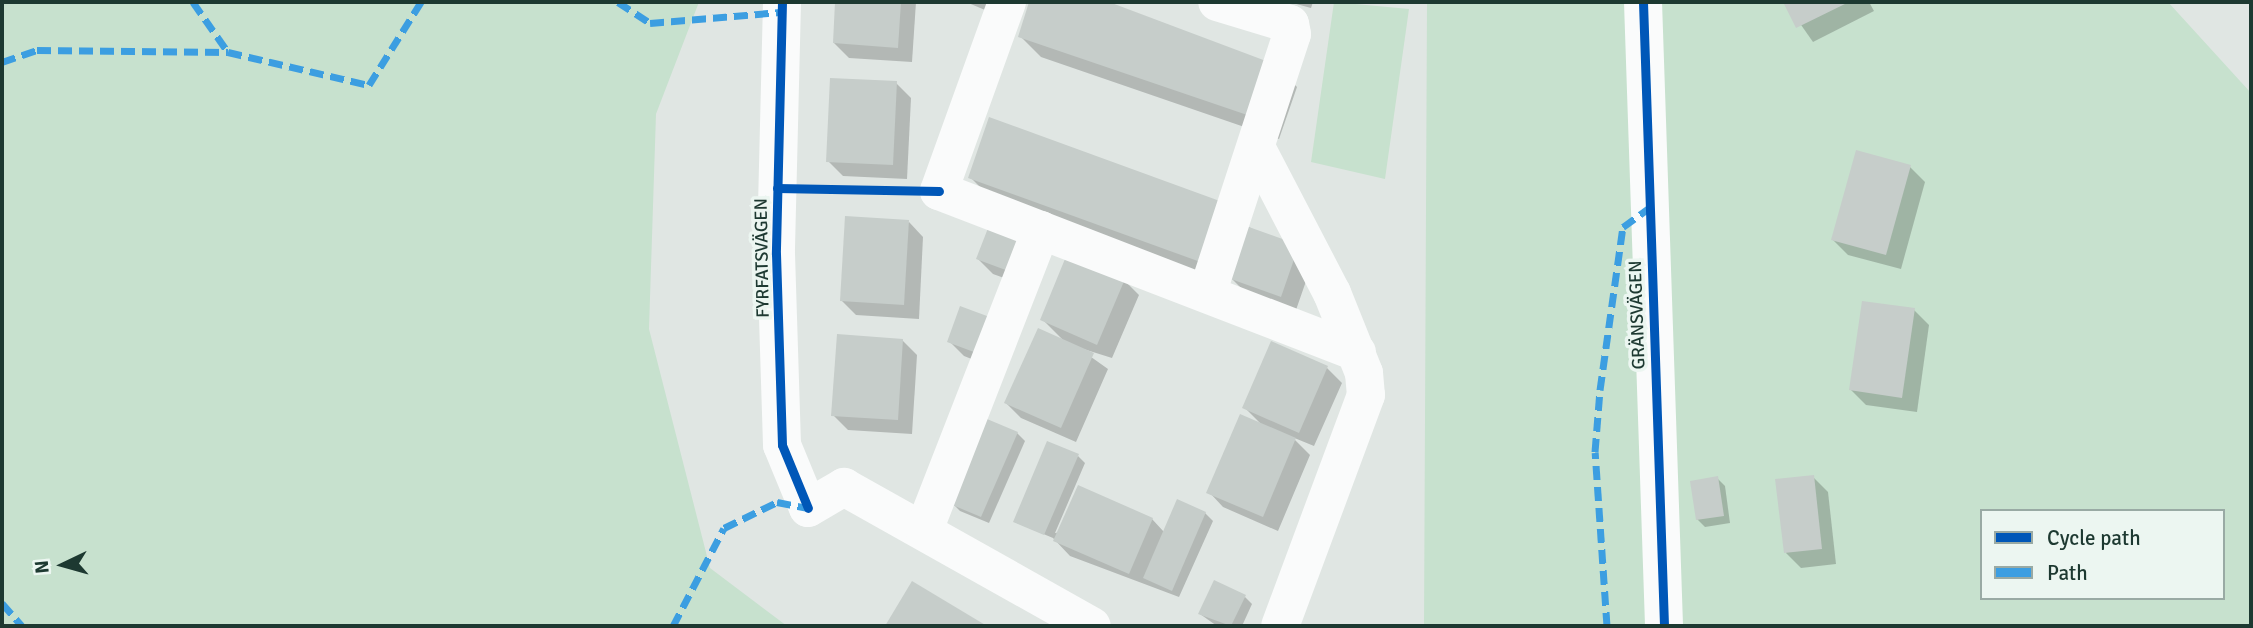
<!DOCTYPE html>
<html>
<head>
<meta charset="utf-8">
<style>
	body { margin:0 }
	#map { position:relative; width:2253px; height:628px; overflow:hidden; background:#e0e6e3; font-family:Signika,sans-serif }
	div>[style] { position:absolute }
	.green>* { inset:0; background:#c7e1ce }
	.shadow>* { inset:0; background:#0003 }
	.building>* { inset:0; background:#c6cdca }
	.minor>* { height:38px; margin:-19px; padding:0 19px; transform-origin:19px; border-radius:19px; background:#fafbfb }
	.quiet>* { height:7px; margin-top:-3.5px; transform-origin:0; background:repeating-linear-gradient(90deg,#3c9ee1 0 14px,transparent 0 21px) }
	.cycleway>* { height:9px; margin:-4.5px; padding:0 4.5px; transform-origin:4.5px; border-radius:4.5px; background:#0057b8 }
	span { translate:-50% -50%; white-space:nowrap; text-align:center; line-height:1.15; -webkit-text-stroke:7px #ecf6f1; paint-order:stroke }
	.street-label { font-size:18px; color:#1d3931 }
	.frame { position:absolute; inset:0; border:4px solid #1d3931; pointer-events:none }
	.legend { position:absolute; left:1980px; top:509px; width:245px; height:91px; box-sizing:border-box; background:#ecf6f1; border:2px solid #99aaa4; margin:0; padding:9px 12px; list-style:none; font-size:21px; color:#1d3931 }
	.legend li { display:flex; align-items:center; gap:14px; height:35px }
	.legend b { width:35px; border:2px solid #99aaa4 }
	.north { position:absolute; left:28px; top:530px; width:70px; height:70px; -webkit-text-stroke:5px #ecf6f1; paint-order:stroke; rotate:265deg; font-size:19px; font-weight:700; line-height:28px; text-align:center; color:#1d3931 }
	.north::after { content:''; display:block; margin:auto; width:24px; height:32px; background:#1d3931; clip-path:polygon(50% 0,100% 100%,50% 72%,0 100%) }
</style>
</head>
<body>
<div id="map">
	<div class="green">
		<i style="clip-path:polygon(2px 2px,699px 2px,656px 114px,649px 329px,710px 568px,787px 626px,2px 626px)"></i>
		<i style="clip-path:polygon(1334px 2px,1409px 9px,1385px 179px,1311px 162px)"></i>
		<i style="clip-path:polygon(evenodd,1427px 2px,2168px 2px,2251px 93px,2251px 626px,1424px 626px,1427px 2px,1982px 511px,2223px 511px,2223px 598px,1982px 598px,1982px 511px)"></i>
	</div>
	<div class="shadow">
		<i style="clip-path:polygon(837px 2px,916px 2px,912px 62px,849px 58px,834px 43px)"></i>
		<i style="clip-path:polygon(966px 2px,1010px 2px,1004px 18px)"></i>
		<i style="clip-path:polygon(1031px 2px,1104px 2px,1276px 66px,1297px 87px,1279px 139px,1041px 57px,1020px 36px)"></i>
		<i style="clip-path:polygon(1289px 2px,1313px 2px,1311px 8px)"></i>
		<i style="clip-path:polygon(1785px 2px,1869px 2px,1874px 11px,1813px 42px)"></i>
		<i style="clip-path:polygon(896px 83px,911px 98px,907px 179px,843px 176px,828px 161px)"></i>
		<i style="clip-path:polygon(1910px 167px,1925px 182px,1901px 269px,1848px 255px,1833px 240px)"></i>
		<i style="clip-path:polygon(970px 177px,1247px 226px,1313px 261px,1296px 310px,1245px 292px,1229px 276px,1226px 284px,991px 198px)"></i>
		<i style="clip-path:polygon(909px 222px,923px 237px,919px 319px,856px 315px,841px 300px)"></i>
		<i style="clip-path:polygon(1039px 253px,1026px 286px,993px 274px,978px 259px)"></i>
		<i style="clip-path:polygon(1124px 280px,1139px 295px,1112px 358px,1077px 347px,1108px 369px,1076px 442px,1021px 418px,1006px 403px,1063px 340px,1042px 319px)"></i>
		<i style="clip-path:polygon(961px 308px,997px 369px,964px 356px,949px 341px)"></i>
		<i style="clip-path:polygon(1914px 310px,1929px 325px,1917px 412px,1866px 405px,1851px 390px)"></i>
		<i style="clip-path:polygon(902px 340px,917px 355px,912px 434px,848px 430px,833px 415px)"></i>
		<i style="clip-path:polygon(1327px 368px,1342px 383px,1314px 446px,1292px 437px,1310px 455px,1278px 531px,1223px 507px,1209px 492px,1263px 426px,1244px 407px)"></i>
		<i style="clip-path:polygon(1017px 433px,1025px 441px,989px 523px,960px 511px,952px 503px)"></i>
		<i style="clip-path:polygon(1078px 456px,1085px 463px,1055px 533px,1152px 519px,1164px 532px,1205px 513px,1213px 521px,1179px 597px,1070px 556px,1053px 538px,1015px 522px)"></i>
		<i style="clip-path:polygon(1813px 477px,1828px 492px,1836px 564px,1801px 568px,1786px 553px)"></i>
		<i style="clip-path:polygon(1717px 478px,1725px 486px,1730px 523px,1705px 527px,1697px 519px)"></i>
		<i style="clip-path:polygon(1245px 597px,1252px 604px,1242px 626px,1217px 626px,1200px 614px)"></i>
	</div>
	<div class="building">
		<i style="clip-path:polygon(835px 2px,901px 2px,898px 48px,833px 43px)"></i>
		<i style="clip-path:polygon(1029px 2px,1109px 2px,1277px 65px,1259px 119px,1018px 37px)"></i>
		<i style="clip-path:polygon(1783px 2px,1849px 2px,1796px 28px)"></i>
		<i style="clip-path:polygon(830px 78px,897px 81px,893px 165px,826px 162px)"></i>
		<i style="clip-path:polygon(989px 117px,1228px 204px,1206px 264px,968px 178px)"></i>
		<i style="clip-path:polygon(1856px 150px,1911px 165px,1886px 255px,1831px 240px)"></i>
		<i style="clip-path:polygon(845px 216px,909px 220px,904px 305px,840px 301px)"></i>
		<i style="clip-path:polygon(990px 223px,1025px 236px,1011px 272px,976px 259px)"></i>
		<i style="clip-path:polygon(1246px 226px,1299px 245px,1281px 297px,1228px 278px)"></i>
		<i style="clip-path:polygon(1067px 254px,1125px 279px,1097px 345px,1040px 320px)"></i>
		<i style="clip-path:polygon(1862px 301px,1915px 308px,1902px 398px,1849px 390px)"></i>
		<i style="clip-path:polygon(960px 306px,995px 319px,982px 355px,947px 342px)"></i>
		<i style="clip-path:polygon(1038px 328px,1094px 353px,1061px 428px,1004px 403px)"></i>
		<i style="clip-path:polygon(837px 334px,903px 339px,898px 420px,831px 416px)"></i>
		<i style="clip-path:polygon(1271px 341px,1328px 366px,1299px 433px,1242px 408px)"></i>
		<i style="clip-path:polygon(1240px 414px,1296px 438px,1263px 517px,1206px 493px)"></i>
		<i style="clip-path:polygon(987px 419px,1018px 432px,981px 517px,950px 504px)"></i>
		<i style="clip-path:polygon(1047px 441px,1079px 454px,1044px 535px,1013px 522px)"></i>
		<i style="clip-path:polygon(1814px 475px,1822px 549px,1784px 553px,1775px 479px)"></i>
		<i style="clip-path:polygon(1718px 476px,1724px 516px,1696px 520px,1690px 481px)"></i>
		<i style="clip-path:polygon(1078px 485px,1153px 518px,1129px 574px,1053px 541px)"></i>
		<i style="clip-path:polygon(1177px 499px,1206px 512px,1172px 591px,1143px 578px)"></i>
		<i style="clip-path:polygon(1214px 580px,1246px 595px,1231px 626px,1198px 614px)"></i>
		<i style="clip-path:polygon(912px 581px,987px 626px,885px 626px)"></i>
	</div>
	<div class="minor">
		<i style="left:782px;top:2px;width:252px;rotate:91.4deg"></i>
		<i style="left:776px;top:254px;width:191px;rotate:88.2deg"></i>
		<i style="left:782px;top:445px;width:68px;rotate:67.6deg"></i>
		<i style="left:808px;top:508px;width:42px;rotate:-30.3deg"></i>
		<i style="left:844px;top:487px;width:284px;rotate:29.3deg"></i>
		<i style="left:1007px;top:2px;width:201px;rotate:109.8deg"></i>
		<i style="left:939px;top:191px;width:448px;rotate:21.1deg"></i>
		<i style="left:1643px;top:2px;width:624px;rotate:88.07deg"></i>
		<i style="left:1258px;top:151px;width:160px;rotate:62.5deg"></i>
		<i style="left:1332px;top:293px;width:86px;rotate:68.2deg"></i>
		<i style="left:1364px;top:373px;width:22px;rotate:85deg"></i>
		<i style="left:1366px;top:395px;width:246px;rotate:110.4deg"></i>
		<i style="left:1208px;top:291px;width:270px;rotate:-71.9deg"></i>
		<i style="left:1292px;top:34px;width:10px;rotate:-101deg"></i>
		<i style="left:1290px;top:24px;width:76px;rotate:-163.2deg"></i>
		<i style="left:924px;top:530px;width:322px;rotate:-68.7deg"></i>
	</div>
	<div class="quiet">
		<i style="left:193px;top:2px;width:61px;rotate:55deg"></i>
		<i style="left:618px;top:2px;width:38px;rotate:33deg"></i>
		<i style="left:650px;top:23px;width:131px;rotate:-4.8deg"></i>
		<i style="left:2px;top:62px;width:37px;rotate:-19deg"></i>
		<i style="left:37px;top:50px;width:191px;rotate:0.6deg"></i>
		<i style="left:228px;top:52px;width:145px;rotate:13.2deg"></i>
		<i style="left:369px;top:85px;width:98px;rotate:-57.9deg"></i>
		<i style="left:2px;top:603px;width:30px;rotate:49deg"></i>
		<i style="left:673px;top:626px;width:110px;rotate:-62.5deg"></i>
		<i style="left:724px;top:528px;width:59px;rotate:-26.1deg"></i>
		<i style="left:777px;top:502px;width:32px;rotate:11deg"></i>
		<i style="left:1607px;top:626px;width:174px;rotate:-93.9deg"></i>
		<i style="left:1595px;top:452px;width:62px;rotate:-85.4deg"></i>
		<i style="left:1600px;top:390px;width:165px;rotate:-82deg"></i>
		<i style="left:1623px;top:227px;width:32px;rotate:-36deg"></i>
	</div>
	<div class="cycleway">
		<i style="left:782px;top:2px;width:252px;rotate:91.4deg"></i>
		<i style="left:776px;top:254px;width:191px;rotate:88.2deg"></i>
		<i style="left:782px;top:445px;width:68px;rotate:67.6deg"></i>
		<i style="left:1643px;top:2px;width:624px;rotate:88.07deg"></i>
		<i style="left:777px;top:188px;width:162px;rotate:1.1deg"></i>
	</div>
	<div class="street-label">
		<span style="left:762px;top:258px;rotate:-91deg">FYRFATSVÄGEN</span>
		<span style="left:1637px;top:315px;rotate:-92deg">GRÄNSVÄGEN</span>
	</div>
	<div class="frame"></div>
	<ul class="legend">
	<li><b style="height:9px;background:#0057b8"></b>Cycle path</li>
	<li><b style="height:9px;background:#3c9ee1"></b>Path</li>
	</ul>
	<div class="north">N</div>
</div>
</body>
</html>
